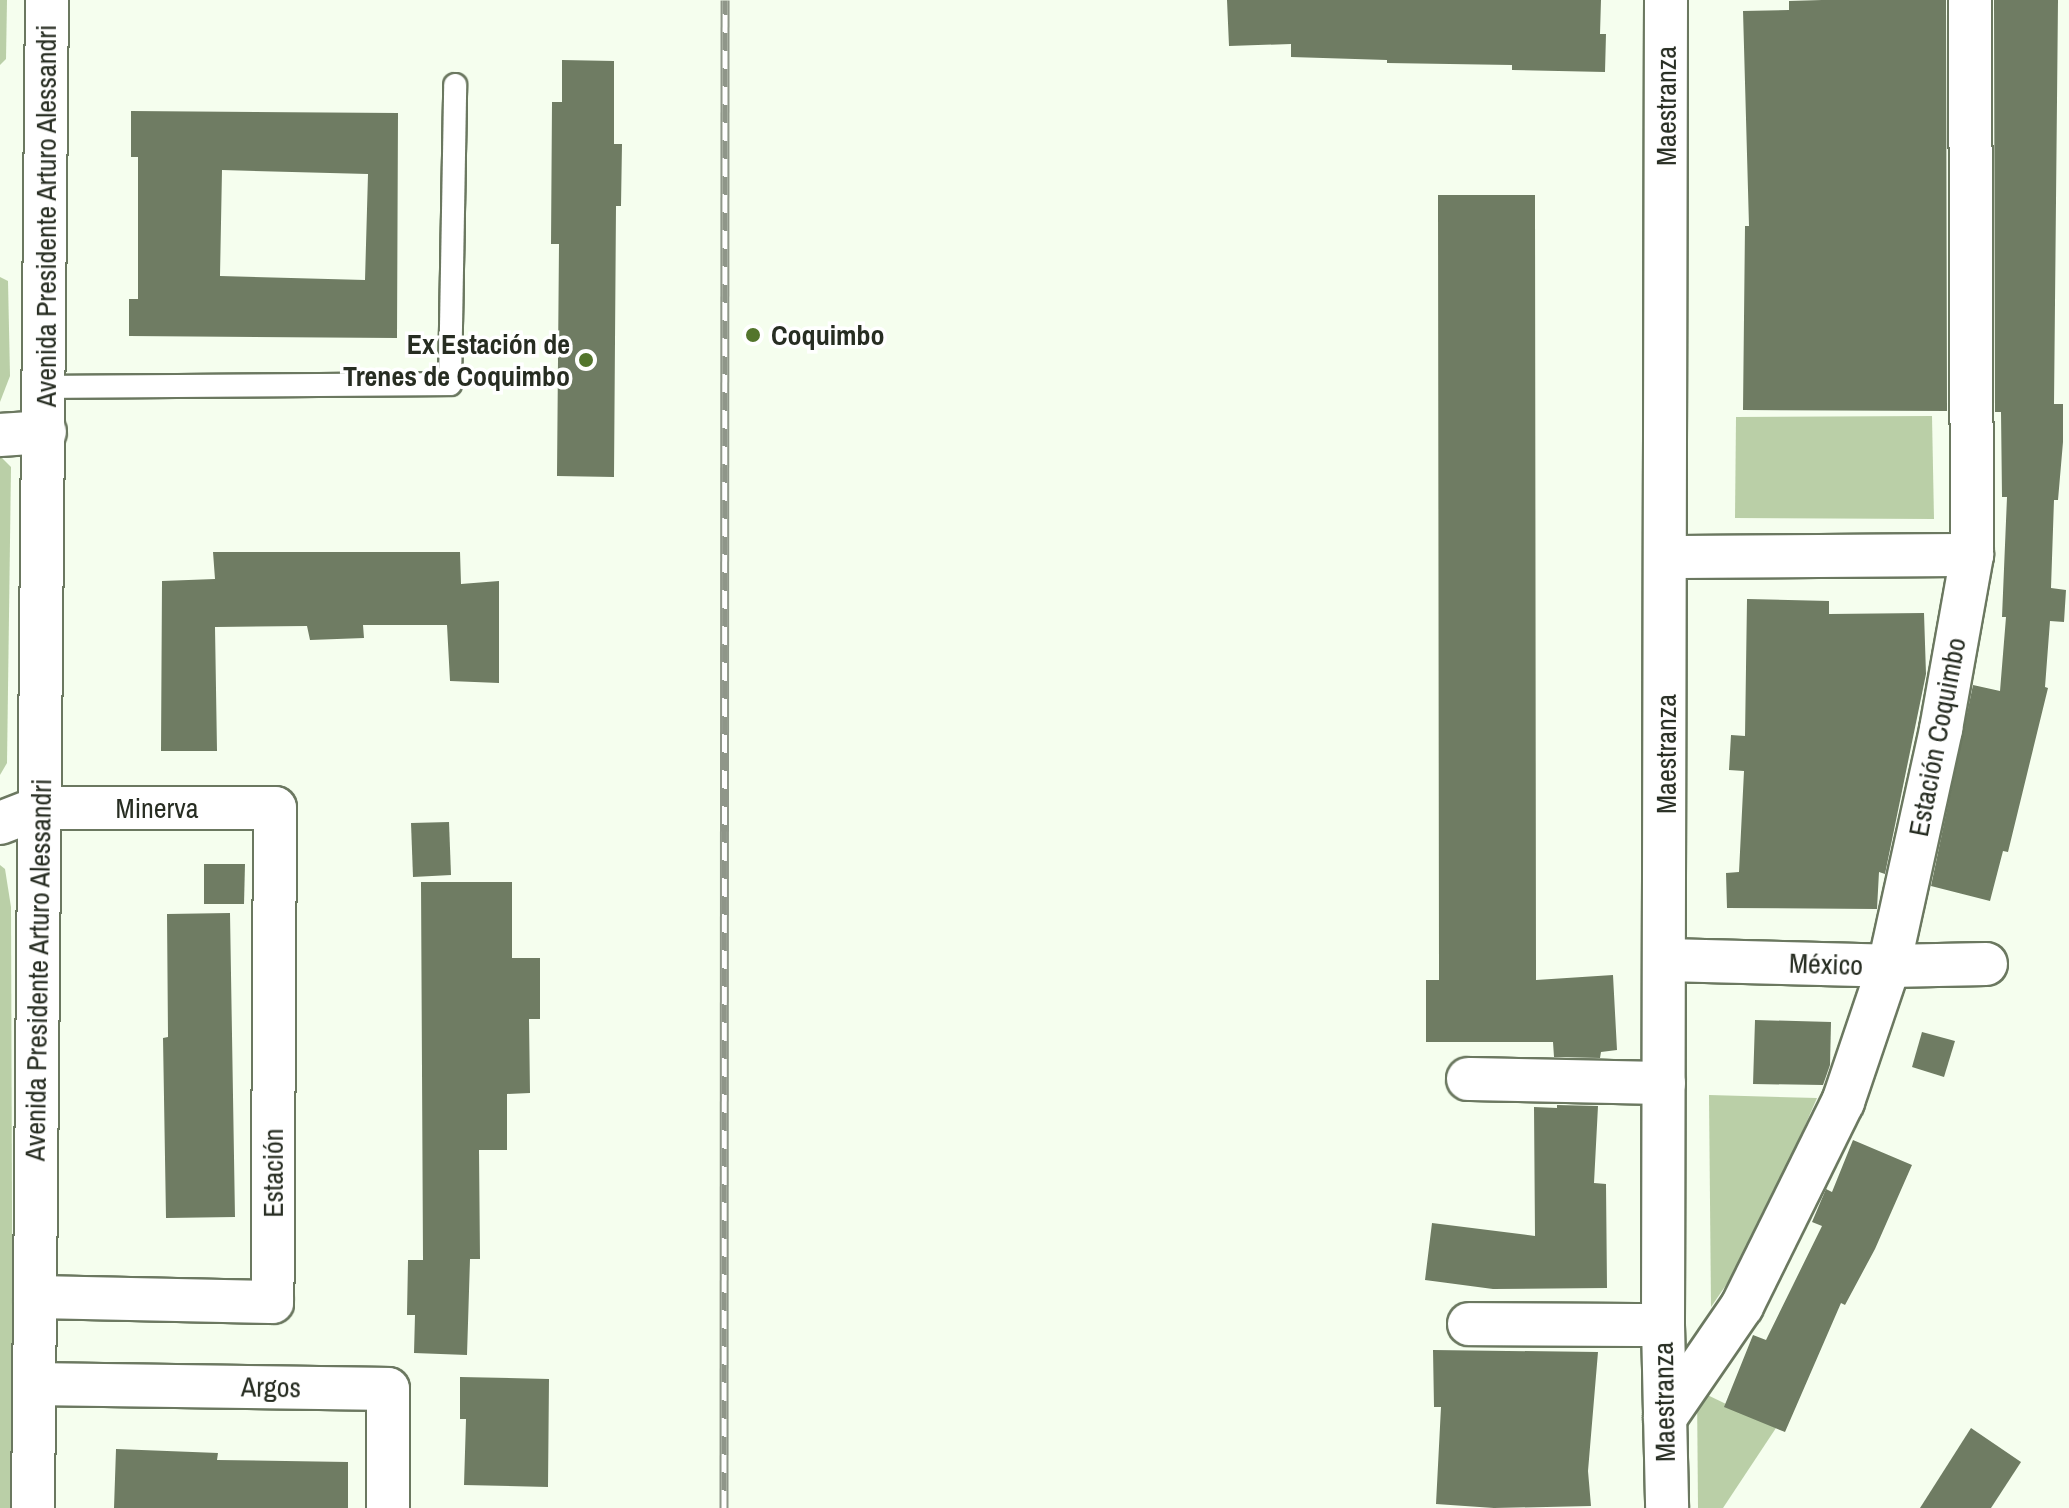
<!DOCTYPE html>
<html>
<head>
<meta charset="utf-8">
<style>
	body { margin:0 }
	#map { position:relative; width:2069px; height:1508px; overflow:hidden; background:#f5feee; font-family:"Archivo Narrow",sans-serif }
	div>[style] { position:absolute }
	.green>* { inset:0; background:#bacfa7 }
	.building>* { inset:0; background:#6f7c63 }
	.roads { filter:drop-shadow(2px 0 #6b7860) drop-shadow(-2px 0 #6b7860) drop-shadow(0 2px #6b7860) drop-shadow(0 -2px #6b7860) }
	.service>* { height:22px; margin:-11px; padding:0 11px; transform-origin:11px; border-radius:11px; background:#fff }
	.minor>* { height:42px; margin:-21px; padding:0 21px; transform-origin:21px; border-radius:21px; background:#fff }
	.rail>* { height:9px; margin-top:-4.5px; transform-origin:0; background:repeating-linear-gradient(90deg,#fff 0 18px,#8f9689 0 36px); box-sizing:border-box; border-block:2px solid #8f9689 }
	.dots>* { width:22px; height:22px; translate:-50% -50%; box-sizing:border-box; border:4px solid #fff; border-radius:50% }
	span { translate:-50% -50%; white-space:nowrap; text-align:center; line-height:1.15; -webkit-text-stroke:7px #fff; paint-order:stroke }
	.street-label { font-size:28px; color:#272d22 }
	.poi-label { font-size:28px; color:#272d22; font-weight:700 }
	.left { translate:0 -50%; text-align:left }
	.right { translate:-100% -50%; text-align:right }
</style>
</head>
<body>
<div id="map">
	<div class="green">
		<i style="clip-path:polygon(0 0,7px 0,6px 59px,0 65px)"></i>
		<i style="clip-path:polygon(0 277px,8px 281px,10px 376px,0 402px)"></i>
		<i style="clip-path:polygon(1932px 416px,1934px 519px,1735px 518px,1736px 417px)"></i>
		<i style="clip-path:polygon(0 456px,11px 467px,7px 763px,0 775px)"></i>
		<i style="clip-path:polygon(0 865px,5px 869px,11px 907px,13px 1508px,0 1508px)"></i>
		<i style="clip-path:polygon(1709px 1095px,1817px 1098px,1752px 1247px,1711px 1307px)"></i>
		<i style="clip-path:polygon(1697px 1390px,1776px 1428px,1723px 1508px,1698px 1508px)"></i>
	</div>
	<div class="building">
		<i style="clip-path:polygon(1227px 0,1601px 0,1600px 34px,1606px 34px,1605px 72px,1512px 70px,1512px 65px,1387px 63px,1387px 60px,1291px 57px,1291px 44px,1229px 46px)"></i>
		<i style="clip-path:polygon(1822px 0,1946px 0,1947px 411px,1743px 410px,1745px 226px,1749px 226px,1743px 11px,1789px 10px,1789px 1px)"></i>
		<i style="clip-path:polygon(1994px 0,2058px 0,2054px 404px,2063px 404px,2063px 442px,2058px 500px,2054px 500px,2051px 588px,2066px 590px,2064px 622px,2050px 621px,2045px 687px,2048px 688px,2008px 852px,2003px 851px,1990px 901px,1931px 886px,1973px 685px,2000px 691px,2006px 617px,2002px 617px,2007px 497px,2002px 497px,2001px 412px,1995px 412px)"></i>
		<i style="clip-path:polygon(562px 60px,614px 61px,614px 144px,622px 144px,621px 206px,616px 206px,614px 477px,557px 476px,559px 244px,551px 244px,552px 102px,562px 102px)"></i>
		<i style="clip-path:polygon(evenodd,131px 111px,398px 113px,397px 338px,129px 336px,129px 299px,138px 299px,138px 157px,131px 157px,131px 111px,222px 170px,368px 174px,365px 280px,220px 276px,222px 170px)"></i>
		<i style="clip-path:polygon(1438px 195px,1535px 195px,1536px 980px,1613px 975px,1617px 1050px,1601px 1052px,1600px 1058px,1554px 1057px,1553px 1042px,1426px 1042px,1426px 980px,1439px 980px)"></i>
		<i style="clip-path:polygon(213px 552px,460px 552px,461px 584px,499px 581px,499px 683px,450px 681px,447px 625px,363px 625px,364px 638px,310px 640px,307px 626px,215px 627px,217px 751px,161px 751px,162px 581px,215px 579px)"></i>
		<i style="clip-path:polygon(1747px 599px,1829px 601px,1829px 614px,1924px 613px,1926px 674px,1885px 874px,1879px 872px,1877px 909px,1727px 908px,1726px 873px,1739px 872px,1744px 771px,1729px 770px,1731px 735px,1745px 736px)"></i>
		<i style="clip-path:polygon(449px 822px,451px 875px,413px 877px,411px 823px)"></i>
		<i style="clip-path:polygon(204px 864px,245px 864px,244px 904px,204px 904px)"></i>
		<i style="clip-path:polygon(421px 882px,512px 882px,512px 958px,540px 958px,540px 1019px,529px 1019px,530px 1093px,507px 1094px,507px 1150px,479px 1150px,480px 1259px,470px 1259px,467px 1355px,414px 1353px,415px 1315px,407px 1315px,408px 1260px,423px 1260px)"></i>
		<i style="clip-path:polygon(230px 913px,235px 1217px,166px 1218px,163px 1038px,168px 1037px,167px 914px)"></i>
		<i style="clip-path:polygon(1755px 1020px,1831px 1022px,1830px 1065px,1823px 1085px,1753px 1084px)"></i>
		<i style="clip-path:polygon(1922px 1032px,1955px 1041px,1944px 1077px,1912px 1067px)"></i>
		<i style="clip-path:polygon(1557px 1105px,1598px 1106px,1594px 1183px,1606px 1184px,1607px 1288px,1493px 1289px,1425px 1280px,1432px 1223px,1535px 1236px,1534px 1107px,1557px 1108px)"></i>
		<i style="clip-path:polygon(1853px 1140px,1912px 1165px,1875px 1249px,1845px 1305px,1841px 1303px,1785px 1432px,1724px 1407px,1753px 1335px,1766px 1340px,1822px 1226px,1812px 1222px,1826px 1189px,1832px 1192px)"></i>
		<i style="clip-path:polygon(1433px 1350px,1598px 1352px,1588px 1471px,1591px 1506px,1494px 1508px,1436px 1504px,1441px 1407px,1434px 1407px)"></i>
		<i style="clip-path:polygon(460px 1377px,549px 1379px,548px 1487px,464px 1485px,466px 1419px,460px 1419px)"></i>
		<i style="clip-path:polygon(1971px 1428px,2021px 1462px,1991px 1508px,1920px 1508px)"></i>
		<i style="clip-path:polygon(116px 1449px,218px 1453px,217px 1460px,348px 1462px,348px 1508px,114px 1508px)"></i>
	</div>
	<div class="roads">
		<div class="service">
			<i style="left:46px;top:387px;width:404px;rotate:-0.4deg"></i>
			<i style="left:450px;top:384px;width:299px;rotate:-89deg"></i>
		</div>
		<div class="minor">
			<i style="left:1666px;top:0;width:1325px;rotate:90.13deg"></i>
			<i style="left:1663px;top:1325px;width:183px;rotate:88.7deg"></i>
			<i style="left:0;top:435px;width:45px;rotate:-3.8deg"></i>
			<i style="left:1666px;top:557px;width:306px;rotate:-0.4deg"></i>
			<i style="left:0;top:823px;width:42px;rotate:-21deg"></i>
			<i style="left:39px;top:808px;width:236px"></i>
			<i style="left:275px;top:808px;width:494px;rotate:90.3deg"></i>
			<i style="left:272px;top:1302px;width:237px;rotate:-178.8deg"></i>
			<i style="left:1666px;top:960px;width:223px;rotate:1.5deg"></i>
			<i style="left:1889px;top:966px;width:97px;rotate:-1.2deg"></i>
			<i style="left:1468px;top:1079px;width:196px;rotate:1.2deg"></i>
			<i style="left:1469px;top:1324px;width:194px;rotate:0.3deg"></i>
			<i style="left:35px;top:1384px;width:353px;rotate:0.8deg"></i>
			<i style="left:388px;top:1389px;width:119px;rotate:90deg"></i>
			<i style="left:1665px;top:1418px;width:136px;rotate:-55.5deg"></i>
			<i style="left:1742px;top:1306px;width:228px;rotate:-63.7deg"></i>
			<i style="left:1843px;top:1102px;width:144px;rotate:-71.3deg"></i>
			<i style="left:1889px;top:966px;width:243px;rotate:-77.6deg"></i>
			<i style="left:1941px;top:729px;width:177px;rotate:-79.9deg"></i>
			<i style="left:1972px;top:555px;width:555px;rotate:-90.21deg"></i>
			<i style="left:33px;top:1508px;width:1508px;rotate:-89.47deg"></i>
		</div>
	</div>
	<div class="rail">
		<i style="left:724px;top:1508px;width:1508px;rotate:-89.96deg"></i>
	</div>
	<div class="dots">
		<i style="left:753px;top:335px;background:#53752c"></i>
		<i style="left:586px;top:360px;background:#53752c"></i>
	</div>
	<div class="street-label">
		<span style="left:1666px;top:106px;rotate:-90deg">Maestranza</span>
		<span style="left:46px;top:216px;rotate:-90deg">Avenida Presidente Arturo Alessandri</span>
		<span style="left:1937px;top:737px;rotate:-79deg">Estación Coquimbo</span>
		<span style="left:1666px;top:754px;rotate:-90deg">Maestranza</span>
		<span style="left:157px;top:808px">Minerva</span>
		<span style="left:1826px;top:964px;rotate:2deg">México</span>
		<span style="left:38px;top:970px;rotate:-89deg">Avenida Presidente Arturo Alessandri</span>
		<span style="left:273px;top:1173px;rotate:-90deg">Estación</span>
		<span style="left:271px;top:1387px;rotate:1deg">Argos</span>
		<span style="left:1664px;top:1402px;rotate:-91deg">Maestranza</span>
	</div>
	<div class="poi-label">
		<span class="left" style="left:771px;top:335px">Coquimbo</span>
		<span class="right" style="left:570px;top:360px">Ex Estación de<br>Trenes de Coquimbo</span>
	</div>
</div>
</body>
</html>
